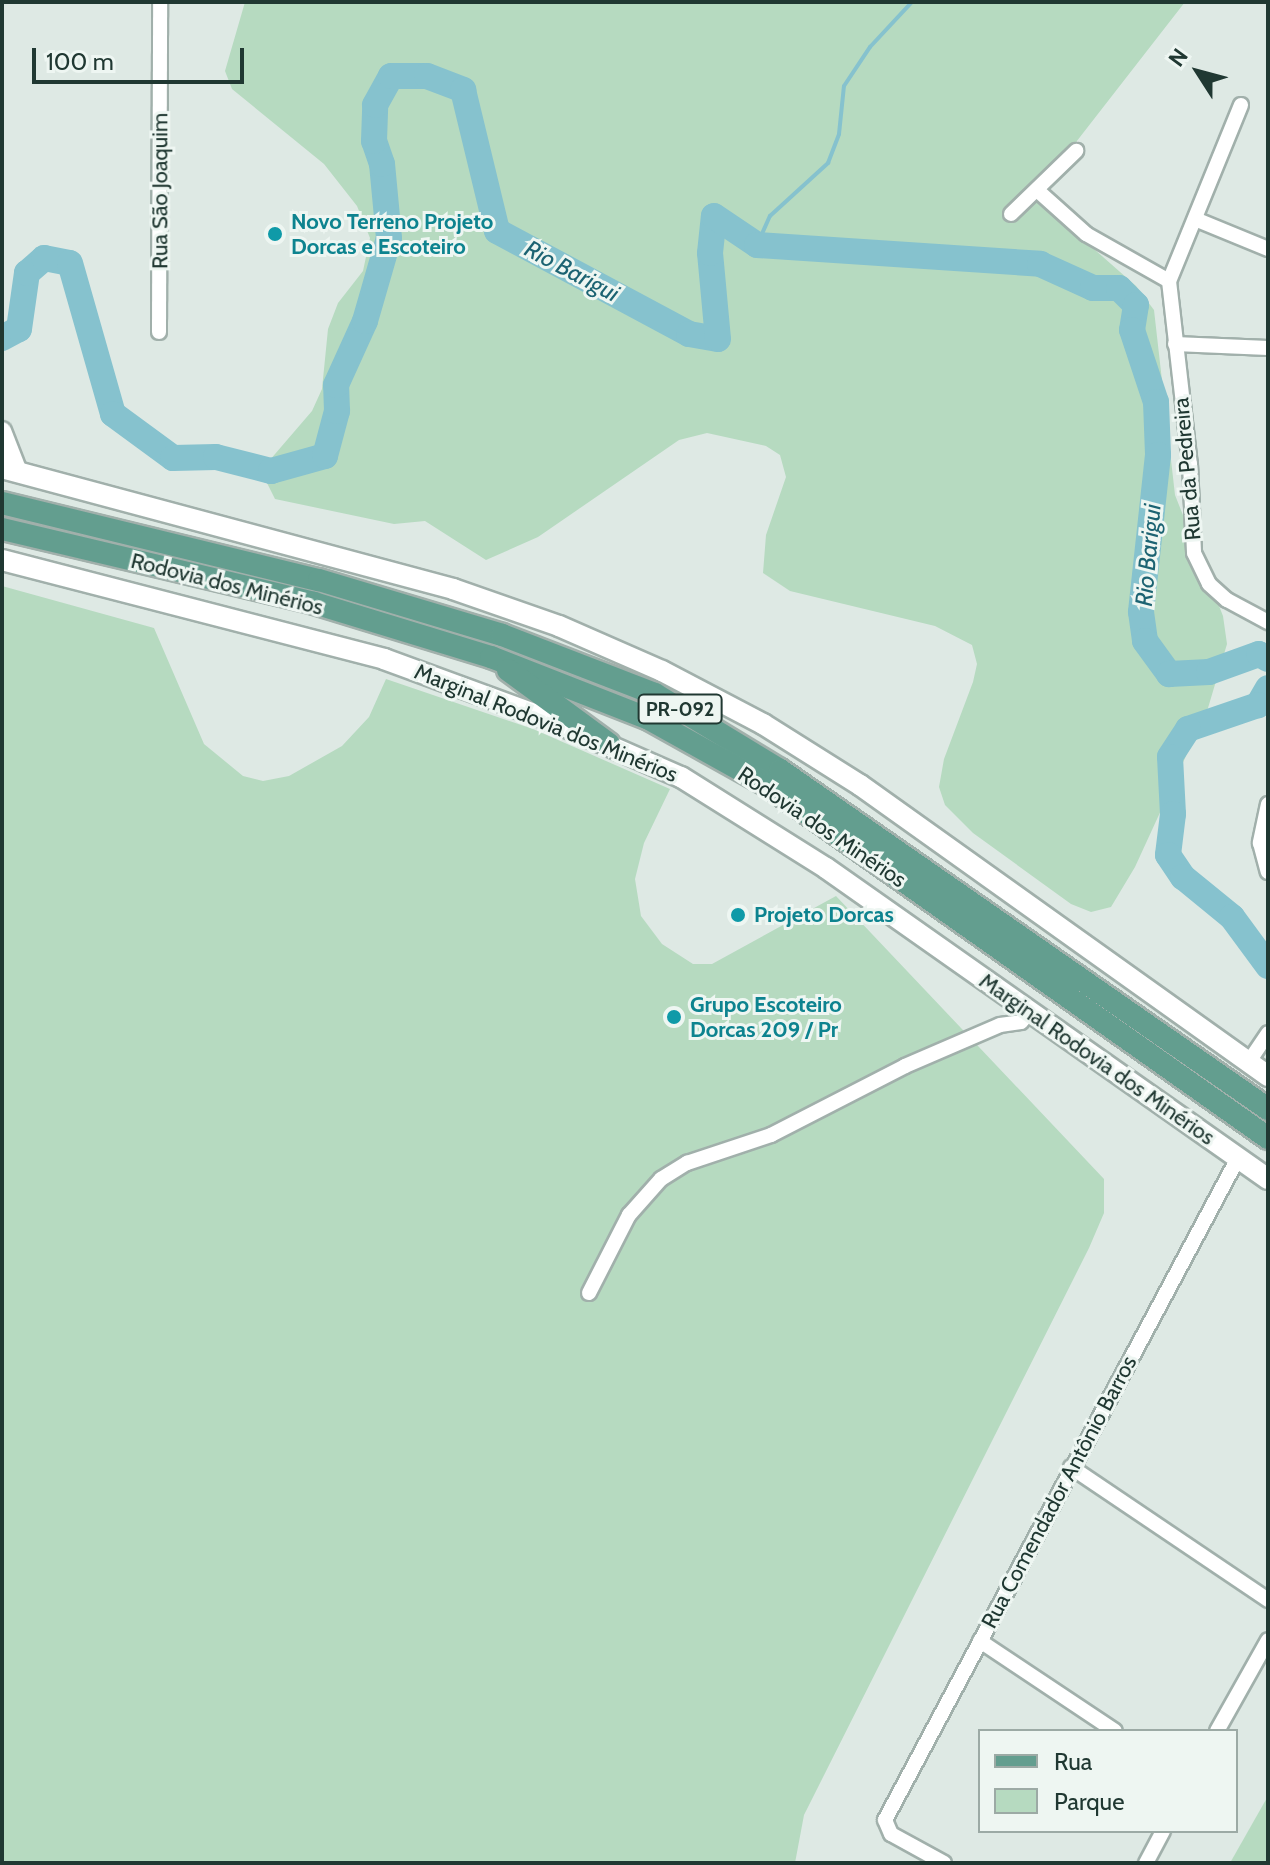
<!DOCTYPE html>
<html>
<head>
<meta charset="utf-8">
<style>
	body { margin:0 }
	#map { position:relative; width:1270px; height:1865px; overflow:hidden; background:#dee9e4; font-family:Cabin,sans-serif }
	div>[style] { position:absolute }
	.green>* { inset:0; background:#b6dac0 }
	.stream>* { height:4px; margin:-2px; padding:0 2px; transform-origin:2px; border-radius:2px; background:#86c2ce }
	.river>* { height:26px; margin:-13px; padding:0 13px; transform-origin:13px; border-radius:13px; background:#86c2ce }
	.roads { filter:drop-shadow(2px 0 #a1b0ab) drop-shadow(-2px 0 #a1b0ab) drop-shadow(0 2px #a1b0ab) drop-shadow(0 -2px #a1b0ab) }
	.minor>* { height:14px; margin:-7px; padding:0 7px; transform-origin:7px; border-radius:7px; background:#fff }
	.tertiary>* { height:18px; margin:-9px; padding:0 9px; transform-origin:9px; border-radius:9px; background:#fff }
	.secondary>* { height:20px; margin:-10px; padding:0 10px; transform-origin:10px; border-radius:10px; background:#fff }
	.primary>* { height:22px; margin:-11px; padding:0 11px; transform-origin:11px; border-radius:11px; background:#639e8f }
	.dots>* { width:22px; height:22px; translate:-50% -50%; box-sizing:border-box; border:4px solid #eef6f2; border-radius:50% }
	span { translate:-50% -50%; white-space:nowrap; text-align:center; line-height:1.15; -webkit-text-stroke:6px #eef6f2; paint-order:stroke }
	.shield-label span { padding:2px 6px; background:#eef6f2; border:2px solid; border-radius:6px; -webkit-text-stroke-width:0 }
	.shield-label { font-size:20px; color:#203832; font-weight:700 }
	.street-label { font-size:22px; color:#203832 }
	.culture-label { font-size:22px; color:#0d838f; font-weight:700 }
	.left { translate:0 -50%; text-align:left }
	.water-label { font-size:24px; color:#1c6372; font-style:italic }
	.frame { position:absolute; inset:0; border:4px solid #203832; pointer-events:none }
	.legend { position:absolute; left:978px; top:1729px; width:260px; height:104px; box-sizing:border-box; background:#eef6f2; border:2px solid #9caaa5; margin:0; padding:10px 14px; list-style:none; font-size:24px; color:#203832 }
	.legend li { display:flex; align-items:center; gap:16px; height:40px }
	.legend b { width:40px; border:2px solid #9caaa5 }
	.north { position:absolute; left:1158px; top:32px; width:80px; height:80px; -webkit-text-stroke:6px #eef6f2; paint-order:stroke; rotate:306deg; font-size:22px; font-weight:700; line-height:32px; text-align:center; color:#203832 }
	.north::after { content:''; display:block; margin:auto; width:28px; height:36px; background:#203832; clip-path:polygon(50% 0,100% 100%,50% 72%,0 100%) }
	.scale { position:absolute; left:32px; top:48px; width:212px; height:36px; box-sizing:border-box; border:4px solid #203832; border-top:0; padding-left:10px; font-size:24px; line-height:28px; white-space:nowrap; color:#203832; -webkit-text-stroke:6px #eef6f2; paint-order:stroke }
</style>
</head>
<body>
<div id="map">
	<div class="green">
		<i style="clip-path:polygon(245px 2px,1185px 2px,1073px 146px,1052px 177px,1048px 195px,1061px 220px,1136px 286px,1154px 310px,1175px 495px,1223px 616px,1227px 644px,1208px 708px,1135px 867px,1111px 907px,1091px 912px,1071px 904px,973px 833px,945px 805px,939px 787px,944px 759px,973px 682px,977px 664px,972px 645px,935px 626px,790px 591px,763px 573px,766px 535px,786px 477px,780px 455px,766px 446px,707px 433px,679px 440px,538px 537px,486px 560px,425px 521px,394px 524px,275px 499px,265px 479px,269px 461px,312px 411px,322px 389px,328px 329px,338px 303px,363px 271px,370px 238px,357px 206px,324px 164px,232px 89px,225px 71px)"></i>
		<i style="clip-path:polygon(2px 586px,154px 628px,204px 744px,243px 776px,263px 781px,289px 776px,342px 746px,369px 717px,386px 679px,533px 729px,670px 789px,644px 843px,635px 879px,641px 916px,662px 944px,693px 964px,712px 964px,836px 896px,1104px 1179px,1104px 1213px,1089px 1248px,804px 1815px,795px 1863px,2px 1863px)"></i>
		<i style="clip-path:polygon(1268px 1796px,1268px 1863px,1230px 1863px)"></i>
	</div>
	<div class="stream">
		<i style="left:757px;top:245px;width:32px;rotate:-66deg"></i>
		<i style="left:770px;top:216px;width:79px;rotate:-42.4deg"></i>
		<i style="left:828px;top:163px;width:31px;rotate:-69deg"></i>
		<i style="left:839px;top:134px;width:48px;rotate:-84.1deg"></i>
		<i style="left:844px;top:86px;width:47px;rotate:-56.3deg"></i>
		<i style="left:870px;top:47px;width:62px;rotate:-47deg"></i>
	</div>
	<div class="river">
		<i style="left:2px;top:338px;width:19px;rotate:-28deg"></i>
		<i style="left:19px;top:329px;width:57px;rotate:-81.9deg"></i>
		<i style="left:27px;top:273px;width:23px;rotate:-41deg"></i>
		<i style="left:44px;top:258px;width:26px;rotate:11deg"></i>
		<i style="left:70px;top:263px;width:157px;rotate:74.1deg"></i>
		<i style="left:113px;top:414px;width:74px;rotate:36.3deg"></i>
		<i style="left:173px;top:458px;width:43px;rotate:-1.3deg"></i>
		<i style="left:216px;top:457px;width:57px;rotate:14.3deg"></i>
		<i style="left:271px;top:471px;width:56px;rotate:-15.5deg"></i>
		<i style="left:325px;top:456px;width:47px;rotate:-75.1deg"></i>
		<i style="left:337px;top:411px;width:26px;rotate:-92deg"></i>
		<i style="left:336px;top:385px;width:70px;rotate:-65.6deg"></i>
		<i style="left:365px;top:321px;width:86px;rotate:-73.9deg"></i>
		<i style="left:389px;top:238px;width:74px;rotate:-95.4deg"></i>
		<i style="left:382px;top:164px;width:24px;rotate:-109deg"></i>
		<i style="left:374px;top:141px;width:36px;rotate:-88deg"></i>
		<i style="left:375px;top:105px;width:33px;rotate:-61deg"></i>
		<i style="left:391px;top:76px;width:36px"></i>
		<i style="left:427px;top:76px;width:39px;rotate:21deg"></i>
		<i style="left:463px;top:90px;width:145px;rotate:76.4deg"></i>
		<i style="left:497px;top:231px;width:218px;rotate:28.2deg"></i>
		<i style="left:689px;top:334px;width:29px;rotate:10deg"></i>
		<i style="left:718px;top:339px;width:86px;rotate:-95.3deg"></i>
		<i style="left:710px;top:253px;width:37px;rotate:-84deg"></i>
		<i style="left:714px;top:216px;width:52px;rotate:34deg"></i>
		<i style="left:757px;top:245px;width:284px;rotate:3.8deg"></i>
		<i style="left:1040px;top:264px;width:58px;rotate:24.4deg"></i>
		<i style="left:1093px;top:288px;width:26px"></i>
		<i style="left:1119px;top:288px;width:24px;rotate:45deg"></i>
		<i style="left:1136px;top:305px;width:25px;rotate:99deg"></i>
		<i style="left:1132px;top:330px;width:76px;rotate:71.6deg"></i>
		<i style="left:1156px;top:402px;width:53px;rotate:87.8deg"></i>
		<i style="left:1158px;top:455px;width:158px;rotate:96.2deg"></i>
		<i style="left:1141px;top:612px;width:29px;rotate:82deg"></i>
		<i style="left:1145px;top:641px;width:41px;rotate:54deg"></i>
		<i style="left:1169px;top:674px;width:40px;rotate:-2.9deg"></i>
		<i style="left:1209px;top:672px;width:53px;rotate:-19.8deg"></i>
		<i style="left:1259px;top:654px;width:10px;rotate:29deg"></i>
		<i style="left:1268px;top:688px;width:20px;rotate:120deg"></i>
		<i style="left:1258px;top:705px;width:74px;rotate:161.1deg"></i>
		<i style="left:1188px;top:729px;width:33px;rotate:123deg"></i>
		<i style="left:1170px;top:757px;width:57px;rotate:87deg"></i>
		<i style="left:1173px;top:814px;width:41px;rotate:97deg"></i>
		<i style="left:1168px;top:855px;width:27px;rotate:56deg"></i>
		<i style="left:1183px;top:877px;width:63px;rotate:39.2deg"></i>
		<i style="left:1232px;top:917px;width:61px;rotate:53.7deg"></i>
	</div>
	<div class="roads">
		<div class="minor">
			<i style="left:1241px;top:105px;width:190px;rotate:112.2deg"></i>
			<i style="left:1169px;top:281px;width:184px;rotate:83.5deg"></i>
			<i style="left:1190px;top:464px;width:89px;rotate:87.4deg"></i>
			<i style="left:1194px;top:553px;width:34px;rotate:64deg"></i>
			<i style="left:1209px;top:584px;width:24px;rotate:42deg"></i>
			<i style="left:1227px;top:600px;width:47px;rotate:28.2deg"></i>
			<i style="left:1037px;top:190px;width:66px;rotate:41.9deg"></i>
			<i style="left:1086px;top:234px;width:95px;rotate:29.5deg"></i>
			<i style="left:1011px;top:214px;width:91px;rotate:-44.1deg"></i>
			<i style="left:1195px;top:219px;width:79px;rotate:22.3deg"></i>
			<i style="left:159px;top:332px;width:330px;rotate:-89.8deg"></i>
			<i style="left:1175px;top:344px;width:93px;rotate:2.5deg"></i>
			<i style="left:1268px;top:804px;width:40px;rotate:102deg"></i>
			<i style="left:1260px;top:843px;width:30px;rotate:75deg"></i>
			<i style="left:1248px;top:1063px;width:36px;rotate:-56deg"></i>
			<i style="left:589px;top:1293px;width:88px;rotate:-62.9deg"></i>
			<i style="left:629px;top:1215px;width:48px;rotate:-48.4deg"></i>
			<i style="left:661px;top:1179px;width:31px;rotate:-32deg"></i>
			<i style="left:687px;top:1163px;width:89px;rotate:-18.4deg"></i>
			<i style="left:771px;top:1135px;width:151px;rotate:-27.2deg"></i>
			<i style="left:905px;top:1066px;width:103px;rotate:-23.3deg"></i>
			<i style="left:1000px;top:1025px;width:21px;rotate:-8deg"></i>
			<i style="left:1021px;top:1022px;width:15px;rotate:-48deg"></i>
			<i style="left:1071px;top:1467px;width:238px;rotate:34deg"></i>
			<i style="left:980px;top:1641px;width:162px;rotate:33.7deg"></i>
			<i style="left:1217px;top:1731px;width:104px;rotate:-60.7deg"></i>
			<i style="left:944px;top:1863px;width:60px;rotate:-151.3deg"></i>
			<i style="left:891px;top:1834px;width:15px;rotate:-113deg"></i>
			<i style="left:885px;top:1820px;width:750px;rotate:-61.93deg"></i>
			<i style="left:1146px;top:1863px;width:36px;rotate:-62deg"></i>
		</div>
		<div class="tertiary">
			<i style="left:2px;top:431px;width:44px;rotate:68.7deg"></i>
		</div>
		<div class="secondary">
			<i style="left:2px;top:468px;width:467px;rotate:15deg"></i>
			<i style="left:453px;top:589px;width:112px;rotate:19.2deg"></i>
			<i style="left:559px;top:626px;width:112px;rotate:23.6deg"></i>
			<i style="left:662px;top:671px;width:114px;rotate:27.7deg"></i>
			<i style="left:763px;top:724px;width:115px;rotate:32.2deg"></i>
			<i style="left:860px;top:785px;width:501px;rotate:35.5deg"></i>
			<i style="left:2px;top:560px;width:395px;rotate:14.5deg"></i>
			<i style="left:384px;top:659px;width:175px;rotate:20.1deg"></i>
			<i style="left:548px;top:719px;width:145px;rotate:23.6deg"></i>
			<i style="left:681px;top:777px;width:171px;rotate:32.1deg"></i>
			<i style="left:826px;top:868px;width:540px;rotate:35.13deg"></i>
		</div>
		<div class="primary">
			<i style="left:2px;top:503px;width:326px;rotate:13.7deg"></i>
			<i style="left:319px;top:580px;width:191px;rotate:16.7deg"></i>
			<i style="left:502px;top:635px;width:164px;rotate:21.1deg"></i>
			<i style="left:655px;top:694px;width:146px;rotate:31.3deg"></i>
			<i style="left:780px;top:770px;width:594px;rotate:34.79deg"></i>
			<i style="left:2px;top:529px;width:321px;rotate:13.3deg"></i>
			<i style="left:314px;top:603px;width:185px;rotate:17deg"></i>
			<i style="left:491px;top:657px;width:170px;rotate:21.4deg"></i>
			<i style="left:649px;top:719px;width:134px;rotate:29.1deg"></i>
			<i style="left:766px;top:784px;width:614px;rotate:35.19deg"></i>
			<i style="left:508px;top:670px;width:125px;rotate:36.2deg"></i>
		</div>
	</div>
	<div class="dots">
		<i style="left:275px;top:234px;background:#0f9aa8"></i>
		<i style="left:738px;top:915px;background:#0f9aa8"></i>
		<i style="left:674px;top:1017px;background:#0f9aa8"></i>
	</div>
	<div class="shield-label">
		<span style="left:680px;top:709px">PR-092</span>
	</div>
	<div class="street-label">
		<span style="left:160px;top:191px;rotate:-90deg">Rua São Joaquim</span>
		<span style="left:1187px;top:469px;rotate:-95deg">Rua da Pedreira</span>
		<span style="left:227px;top:584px;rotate:14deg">Rodovia dos Minérios</span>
		<span style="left:546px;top:723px;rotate:22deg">Marginal Rodovia dos Minérios</span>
		<span style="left:822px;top:827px;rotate:34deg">Rodovia dos Minérios</span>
		<span style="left:1097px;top:1059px;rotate:35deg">Marginal Rodovia dos Minérios</span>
		<span style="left:1059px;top:1492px;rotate:-62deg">Rua Comendador Antônio Barros</span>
	</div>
	<div class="culture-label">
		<span class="left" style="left:291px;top:234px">Novo Terreno Projeto<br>Dorcas e Escoteiro</span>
		<span class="left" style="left:754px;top:915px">Projeto Dorcas</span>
		<span class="left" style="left:690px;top:1017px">Grupo Escoteiro<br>Dorcas 209 / Pr</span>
	</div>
	<div class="water-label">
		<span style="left:572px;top:271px;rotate:28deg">Rio Barigui</span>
		<span style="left:1148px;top:555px;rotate:-85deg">Rio Barigui</span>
	</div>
	<div class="frame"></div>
	<ul class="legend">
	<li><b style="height:10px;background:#639e8f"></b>Rua</li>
	<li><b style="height:22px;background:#b6dac0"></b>Parque</li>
	</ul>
	<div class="north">N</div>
	<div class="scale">100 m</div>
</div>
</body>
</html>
